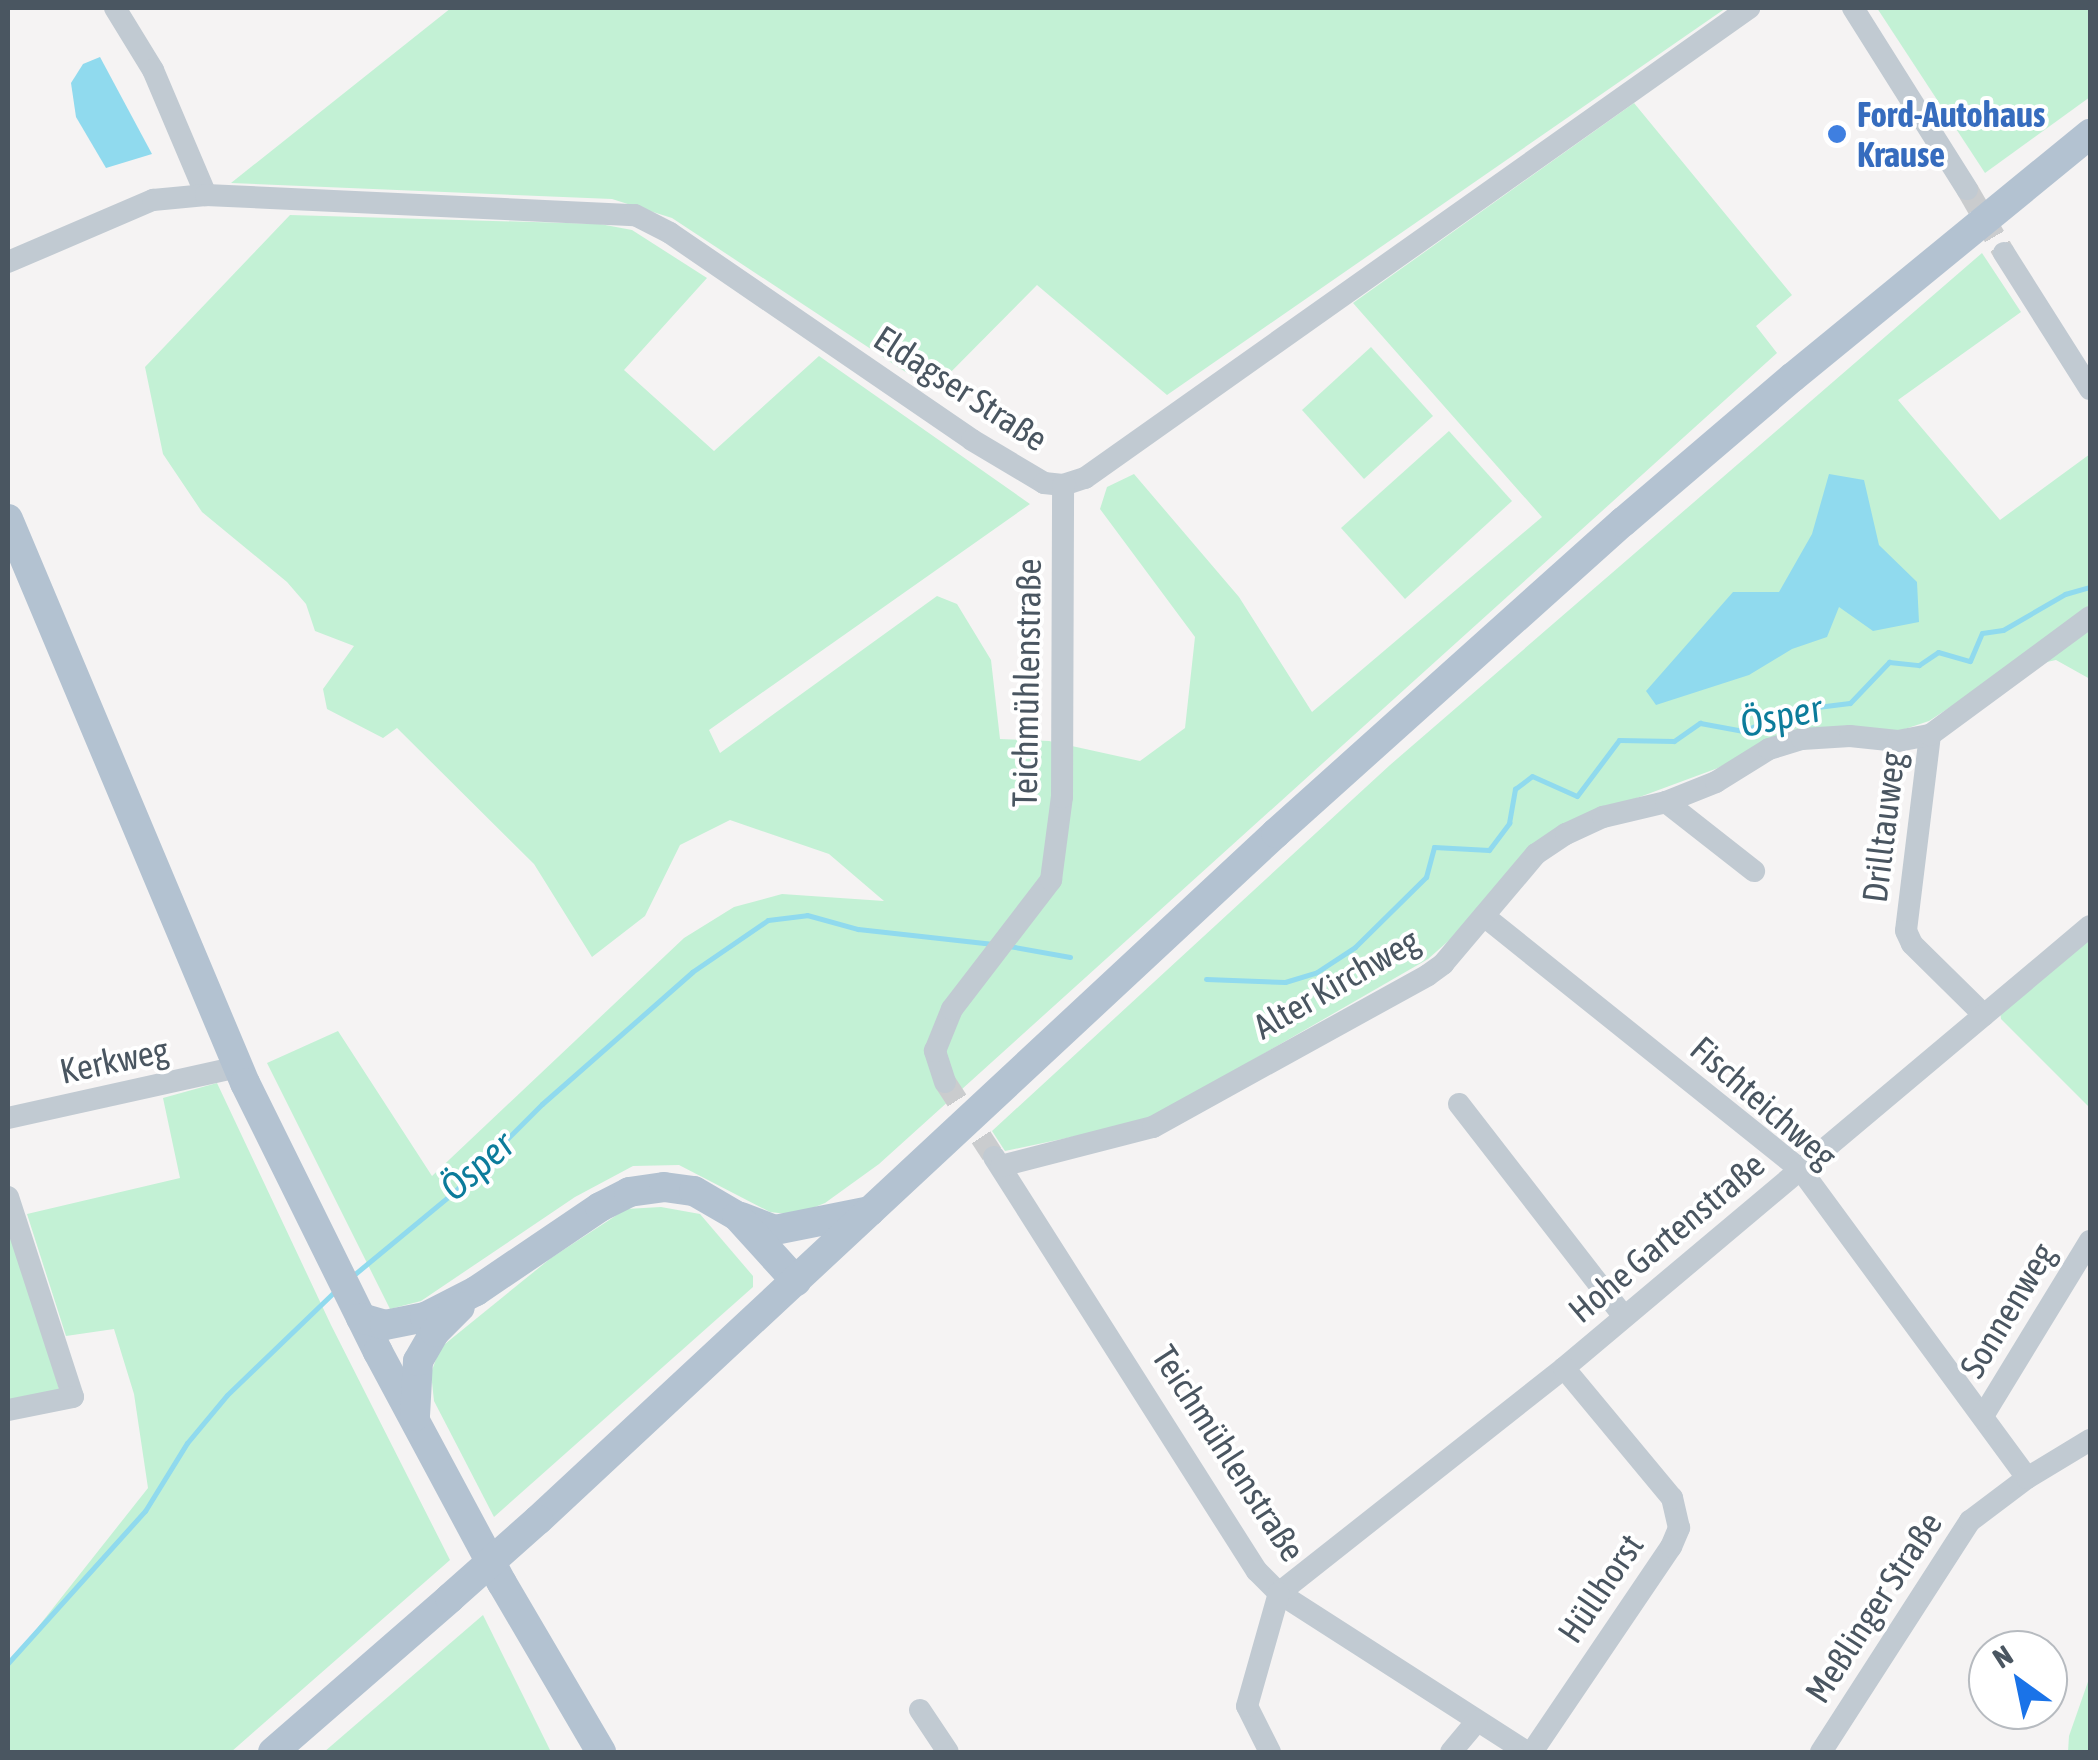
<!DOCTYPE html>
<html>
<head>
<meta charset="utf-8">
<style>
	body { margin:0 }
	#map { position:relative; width:2098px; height:1760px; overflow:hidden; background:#f5f3f3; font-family:"Asap Condensed",sans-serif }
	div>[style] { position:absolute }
	.green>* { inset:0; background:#c3f1d5 }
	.water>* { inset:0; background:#90daee }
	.stream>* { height:5px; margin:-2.5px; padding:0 2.5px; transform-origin:2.5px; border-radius:2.5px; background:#90daee }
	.minor-tunnel>* { height:22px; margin-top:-11px; transform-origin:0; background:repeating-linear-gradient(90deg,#caccce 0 22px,transparent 0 33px) }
	.minor>* { height:22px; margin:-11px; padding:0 11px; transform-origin:11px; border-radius:11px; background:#c1cad2 }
	.major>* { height:30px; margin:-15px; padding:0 15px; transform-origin:15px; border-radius:15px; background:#b3c2d1 }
	.major-bridge>* { height:30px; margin:-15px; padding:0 15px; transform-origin:15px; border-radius:15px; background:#b3c2d1 }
	.dots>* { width:28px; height:28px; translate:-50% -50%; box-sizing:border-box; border:5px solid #fff; border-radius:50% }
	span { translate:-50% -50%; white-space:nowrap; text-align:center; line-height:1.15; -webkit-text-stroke:8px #fff; paint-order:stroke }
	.shop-label { font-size:35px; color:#366cbe; font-weight:700 }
	.left { translate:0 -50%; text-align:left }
	.street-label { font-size:35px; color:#4a5661 }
	.water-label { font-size:38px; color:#0c7c9b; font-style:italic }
	.frame { position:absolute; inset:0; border:10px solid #4a5661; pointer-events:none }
	.north { position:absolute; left:1968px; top:1630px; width:100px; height:100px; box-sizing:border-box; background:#fff; border:2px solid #b7bbc0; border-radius:50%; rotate:327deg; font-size:28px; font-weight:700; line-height:40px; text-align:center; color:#4a5661 }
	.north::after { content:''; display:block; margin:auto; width:35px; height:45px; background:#1a73e8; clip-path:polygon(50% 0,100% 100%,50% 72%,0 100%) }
</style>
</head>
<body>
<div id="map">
	<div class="green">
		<i style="clip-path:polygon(451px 8px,1726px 8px,1167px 395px,1037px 285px,933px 390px,672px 218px,612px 199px,231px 183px)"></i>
		<i style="clip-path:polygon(1877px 8px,2090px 8px,2090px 97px,1985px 173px)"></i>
		<i style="clip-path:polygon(1634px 103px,1792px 295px,1756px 326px,1777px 353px,879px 1164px,825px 1203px,795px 1215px,770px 1212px,679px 1165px,633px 1166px,575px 1197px,421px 1301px,390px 1309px,267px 1063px,338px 1031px,432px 1176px,684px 938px,734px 907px,782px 894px,884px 901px,829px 854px,730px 820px,680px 845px,645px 916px,592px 957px,534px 864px,397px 728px,383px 738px,327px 709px,323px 689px,354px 646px,315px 631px,306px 604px,287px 582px,202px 512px,163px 454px,145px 367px,290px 215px,600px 224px,632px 230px,707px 278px,624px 370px,714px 451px,819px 356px,1030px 504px,709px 730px,720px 753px,937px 596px,957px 604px,991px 660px,1000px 739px,1049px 741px,1140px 761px,1185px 728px,1195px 637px,1100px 509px,1107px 487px,1134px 474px,1239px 597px,1312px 712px,1542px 517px,1353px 303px)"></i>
		<i style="clip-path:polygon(1982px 253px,2021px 312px,1898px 400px,2000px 520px,2090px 454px,2090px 679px,2056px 660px,2005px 671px,1929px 721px,1893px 733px,1859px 727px,1789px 730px,1718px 768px,1591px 815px,1428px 959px,1147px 1121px,1005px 1151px,992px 1131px,1390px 765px)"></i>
		<i style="clip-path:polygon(1371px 347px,1433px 416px,1364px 479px,1302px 410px)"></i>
		<i style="clip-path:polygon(1449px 431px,1512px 501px,1405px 599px,1341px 528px)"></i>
		<i style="clip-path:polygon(2090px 936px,2090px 1108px,2001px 1019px,2000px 1011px)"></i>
		<i style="clip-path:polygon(217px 1083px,331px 1325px,450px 1560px,231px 1752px,8px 1752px,8px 1665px,148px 1488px,134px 1394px,114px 1329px,66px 1336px,27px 1214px,180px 1178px,163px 1098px)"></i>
		<i style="clip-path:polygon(661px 1207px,700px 1214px,753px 1276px,753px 1287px,494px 1517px,434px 1401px,431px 1373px,440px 1348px,551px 1258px,626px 1209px)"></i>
		<i style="clip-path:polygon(8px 1215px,60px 1392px,8px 1402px)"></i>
		<i style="clip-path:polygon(483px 1615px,551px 1752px,324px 1752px)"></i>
		<i style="clip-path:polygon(2090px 1676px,2090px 1752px,2068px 1752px,2069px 1736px)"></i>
	</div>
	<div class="water">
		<i style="clip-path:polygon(100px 57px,152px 154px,106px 168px,76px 117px,71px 83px,83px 64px)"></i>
		<i style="clip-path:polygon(1829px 474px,1864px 480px,1879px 545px,1917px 582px,1919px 622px,1873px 631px,1839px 607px,1827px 637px,1792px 649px,1749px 675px,1656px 705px,1646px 691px,1733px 592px,1779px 592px,1812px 534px)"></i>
	</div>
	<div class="stream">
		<i style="left:1009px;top:946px;width:62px;rotate:10.2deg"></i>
		<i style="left:1206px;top:979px;width:79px;rotate:2.2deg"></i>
		<i style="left:1285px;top:982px;width:34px;rotate:-17deg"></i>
		<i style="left:1317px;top:972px;width:45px;rotate:-33.3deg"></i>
		<i style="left:1355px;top:947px;width:100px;rotate:-44.6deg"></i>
		<i style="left:1426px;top:877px;width:31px;rotate:-75deg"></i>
		<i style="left:1434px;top:847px;width:55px;rotate:3.1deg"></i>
		<i style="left:1489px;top:850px;width:34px;rotate:-53deg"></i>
		<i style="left:1509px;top:823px;width:35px;rotate:-80deg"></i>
		<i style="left:1515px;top:789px;width:21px;rotate:-37deg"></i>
		<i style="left:1532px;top:776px;width:49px;rotate:24deg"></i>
		<i style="left:1577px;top:796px;width:70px;rotate:-53.1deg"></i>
		<i style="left:1619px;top:740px;width:55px;rotate:1deg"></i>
		<i style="left:1674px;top:741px;width:32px;rotate:-35deg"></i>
		<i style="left:1700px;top:723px;width:44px;rotate:10.5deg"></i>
		<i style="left:1743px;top:731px;width:54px;rotate:-22.8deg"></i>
		<i style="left:1793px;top:710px;width:57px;rotate:-7deg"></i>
		<i style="left:1850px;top:703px;width:57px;rotate:-46.4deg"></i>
		<i style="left:1889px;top:662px;width:30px;rotate:6deg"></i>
		<i style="left:1919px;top:665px;width:23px;rotate:-34deg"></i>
		<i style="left:1938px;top:652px;width:33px;rotate:16deg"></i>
		<i style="left:1970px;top:661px;width:30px;rotate:-67deg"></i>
		<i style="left:1982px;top:633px;width:21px;rotate:-8deg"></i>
		<i style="left:2003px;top:630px;width:72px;rotate:-30.1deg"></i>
		<i style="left:2065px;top:594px;width:26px;rotate:-16deg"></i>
		<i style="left:350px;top:1278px;width:136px;rotate:-39.6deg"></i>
		<i style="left:455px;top:1191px;width:123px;rotate:-45deg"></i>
		<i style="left:542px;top:1104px;width:200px;rotate:-41.3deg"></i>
		<i style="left:692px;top:972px;width:92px;rotate:-34.4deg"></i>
		<i style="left:768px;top:920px;width:39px;rotate:-7deg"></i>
		<i style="left:807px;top:915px;width:53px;rotate:15.4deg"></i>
		<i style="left:858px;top:929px;width:136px;rotate:6.3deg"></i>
		<i style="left:8px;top:1663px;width:205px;rotate:-48deg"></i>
		<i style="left:145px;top:1511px;width:80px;rotate:-58.3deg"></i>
		<i style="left:187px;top:1443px;width:62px;rotate:-50.2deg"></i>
		<i style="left:227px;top:1395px;width:150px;rotate:-43.9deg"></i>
	</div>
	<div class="minor-tunnel">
		<i style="left:1967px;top:189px;width:74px;rotate:60deg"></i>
		<i style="left:945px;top:1082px;width:86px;rotate:56.9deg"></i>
	</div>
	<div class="minor">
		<i style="left:115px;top:8px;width:73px;rotate:58.5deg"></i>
		<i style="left:153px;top:70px;width:136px;rotate:67deg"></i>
		<i style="left:1853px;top:8px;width:214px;rotate:57.8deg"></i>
		<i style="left:2004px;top:253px;width:161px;rotate:57.7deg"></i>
		<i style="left:8px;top:262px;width:158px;rotate:-23.2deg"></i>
		<i style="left:153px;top:200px;width:53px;rotate:-5.4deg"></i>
		<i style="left:206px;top:195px;width:429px;rotate:2.7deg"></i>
		<i style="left:635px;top:215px;width:39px;rotate:27deg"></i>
		<i style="left:670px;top:233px;width:366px;rotate:34.4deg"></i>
		<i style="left:972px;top:440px;width:84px;rotate:30.8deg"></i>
		<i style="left:1044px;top:483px;width:19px;rotate:6deg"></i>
		<i style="left:1063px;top:485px;width:23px;rotate:-18deg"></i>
		<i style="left:1085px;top:478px;width:814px;rotate:-35.29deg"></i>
		<i style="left:1930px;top:735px;width:197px;rotate:97deg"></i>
		<i style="left:1906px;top:931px;width:14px;rotate:65deg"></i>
		<i style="left:1912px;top:944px;width:101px;rotate:44.6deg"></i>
		<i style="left:1666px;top:802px;width:112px;rotate:38.1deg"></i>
		<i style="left:1484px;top:916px;width:406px;rotate:38.7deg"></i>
		<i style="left:1801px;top:1170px;width:382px;rotate:53.7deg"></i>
		<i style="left:945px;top:1082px;width:33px;rotate:-108deg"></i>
		<i style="left:935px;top:1051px;width:45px;rotate:-68deg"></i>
		<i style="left:952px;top:1009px;width:163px;rotate:-52.5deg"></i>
		<i style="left:1051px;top:880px;width:84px;rotate:-82.5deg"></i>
		<i style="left:1062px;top:797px;width:312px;rotate:-89.8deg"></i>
		<i style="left:1459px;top:1104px;width:269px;rotate:52.2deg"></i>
		<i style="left:8px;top:1118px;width:231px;rotate:-12.5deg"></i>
		<i style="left:994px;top:1157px;width:490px;rotate:57.6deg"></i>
		<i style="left:1257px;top:1571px;width:31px;rotate:45deg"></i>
		<i style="left:1279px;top:1593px;width:295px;rotate:32.7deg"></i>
		<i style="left:1001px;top:1166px;width:157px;rotate:-14.4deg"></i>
		<i style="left:1153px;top:1127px;width:314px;rotate:-28.9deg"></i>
		<i style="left:1428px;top:975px;width:19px;rotate:-36deg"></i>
		<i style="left:1443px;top:964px;width:144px;rotate:-49.8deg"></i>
		<i style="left:1536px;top:854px;width:36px;rotate:-34deg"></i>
		<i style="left:1566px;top:834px;width:41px;rotate:-24.7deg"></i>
		<i style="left:1603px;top:817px;width:65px;rotate:-13.4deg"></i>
		<i style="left:1666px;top:802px;width:54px;rotate:-21.8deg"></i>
		<i style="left:1716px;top:782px;width:62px;rotate:-31.9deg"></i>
		<i style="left:1769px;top:749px;width:34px;rotate:-17deg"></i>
		<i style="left:1802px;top:739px;width:48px;rotate:-3.6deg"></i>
		<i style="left:1850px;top:736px;width:48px;rotate:5.9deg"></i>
		<i style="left:1898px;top:741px;width:33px;rotate:-11deg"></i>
		<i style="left:1930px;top:735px;width:199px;rotate:-36.4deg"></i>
		<i style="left:8px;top:1197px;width:210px;rotate:72deg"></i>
		<i style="left:73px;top:1397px;width:66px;rotate:168.7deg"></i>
		<i style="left:1983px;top:1416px;width:205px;rotate:-58.6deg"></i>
		<i style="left:1279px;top:1593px;width:363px;rotate:-38.3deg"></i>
		<i style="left:1564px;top:1368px;width:687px;rotate:-40.04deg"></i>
		<i style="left:920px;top:1710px;width:50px;rotate:56.3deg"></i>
		<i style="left:1270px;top:1752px;width:51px;rotate:-116.6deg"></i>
		<i style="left:1247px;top:1706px;width:117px;rotate:-74.2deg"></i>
		<i style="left:1451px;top:1752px;width:40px;rotate:-50deg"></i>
		<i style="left:1532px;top:1752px;width:248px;rotate:-55.9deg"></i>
		<i style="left:1671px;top:1547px;width:21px;rotate:-67deg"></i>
		<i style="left:1679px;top:1528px;width:31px;rotate:-103deg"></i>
		<i style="left:1672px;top:1498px;width:169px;rotate:-129.7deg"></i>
		<i style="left:1821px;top:1752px;width:275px;rotate:-57.2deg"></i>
		<i style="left:1970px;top:1521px;width:71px;rotate:-37deg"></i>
		<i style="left:2027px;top:1478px;width:74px;rotate:-31.1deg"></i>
	</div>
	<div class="major">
		<i style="left:8px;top:519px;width:612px;rotate:67.21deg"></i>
		<i style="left:245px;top:1083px;width:300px;rotate:63.7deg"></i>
		<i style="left:378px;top:1352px;width:262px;rotate:61.8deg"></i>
		<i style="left:502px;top:1583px;width:196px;rotate:59.6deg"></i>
		<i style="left:741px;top:1217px;width:36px;rotate:21deg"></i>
		<i style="left:775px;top:1230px;width:97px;rotate:-11.3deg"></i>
		<i style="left:361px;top:1318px;width:25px;rotate:16deg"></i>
		<i style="left:385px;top:1325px;width:41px;rotate:-11.3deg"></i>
		<i style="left:425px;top:1317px;width:57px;rotate:-27deg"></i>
		<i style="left:476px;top:1291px;width:150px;rotate:-34.1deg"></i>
		<i style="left:600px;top:1207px;width:33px;rotate:-27deg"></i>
		<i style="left:629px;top:1192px;width:35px;rotate:-8deg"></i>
		<i style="left:664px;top:1187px;width:30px;rotate:8deg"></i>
		<i style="left:694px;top:1191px;width:50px;rotate:30.2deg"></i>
		<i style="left:737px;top:1216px;width:88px;rotate:47.8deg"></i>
		<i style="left:415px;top:1416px;width:55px;rotate:-86.9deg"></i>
		<i style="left:418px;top:1361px;width:34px;rotate:-60deg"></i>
		<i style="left:435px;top:1332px;width:35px;rotate:-45deg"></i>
		<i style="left:538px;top:1520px;width:1008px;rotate:-42.95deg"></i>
		<i style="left:1276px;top:833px;width:466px;rotate:-41.9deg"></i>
		<i style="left:1623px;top:522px;width:223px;rotate:-40.5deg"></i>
		<i style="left:1793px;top:377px;width:384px;rotate:-39.3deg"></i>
		<i style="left:273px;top:1752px;width:235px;rotate:-41deg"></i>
	</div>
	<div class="major-bridge">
		<i style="left:450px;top:1598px;width:118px;rotate:-41.6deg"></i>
	</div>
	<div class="dots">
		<i style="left:1837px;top:134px;background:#3f7fe0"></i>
	</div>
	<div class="shop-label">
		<span class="left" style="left:1857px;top:134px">Ford-Autohaus<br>Krause</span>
	</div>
	<div class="street-label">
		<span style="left:961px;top:388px;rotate:33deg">Eldagser Straße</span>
		<span style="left:1026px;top:683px;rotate:-89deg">Teichmühlenstraße</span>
		<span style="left:1883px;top:827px;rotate:-83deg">Drilltauweg</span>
		<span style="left:1336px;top:983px;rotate:-30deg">Alter Kirchweg</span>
		<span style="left:114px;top:1060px;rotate:-12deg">Kerkweg</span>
		<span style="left:1764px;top:1102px;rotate:41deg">Fischteichweg</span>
		<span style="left:1666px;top:1237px;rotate:-40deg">Hohe Gartenstraße</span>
		<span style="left:2007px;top:1310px;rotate:-59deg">Sonnenweg</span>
		<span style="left:1229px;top:1453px;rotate:57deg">Teichmühlenstraße</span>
		<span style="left:1600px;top:1588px;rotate:-56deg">Hüllhorst</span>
		<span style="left:1873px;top:1607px;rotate:-57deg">Meßlinger Straße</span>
	</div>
	<div class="water-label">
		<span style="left:1781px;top:716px;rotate:-12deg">Ösper</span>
		<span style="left:477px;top:1166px;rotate:-41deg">Ösper</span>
	</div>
	<div class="frame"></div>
	<div class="north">N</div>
</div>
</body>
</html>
